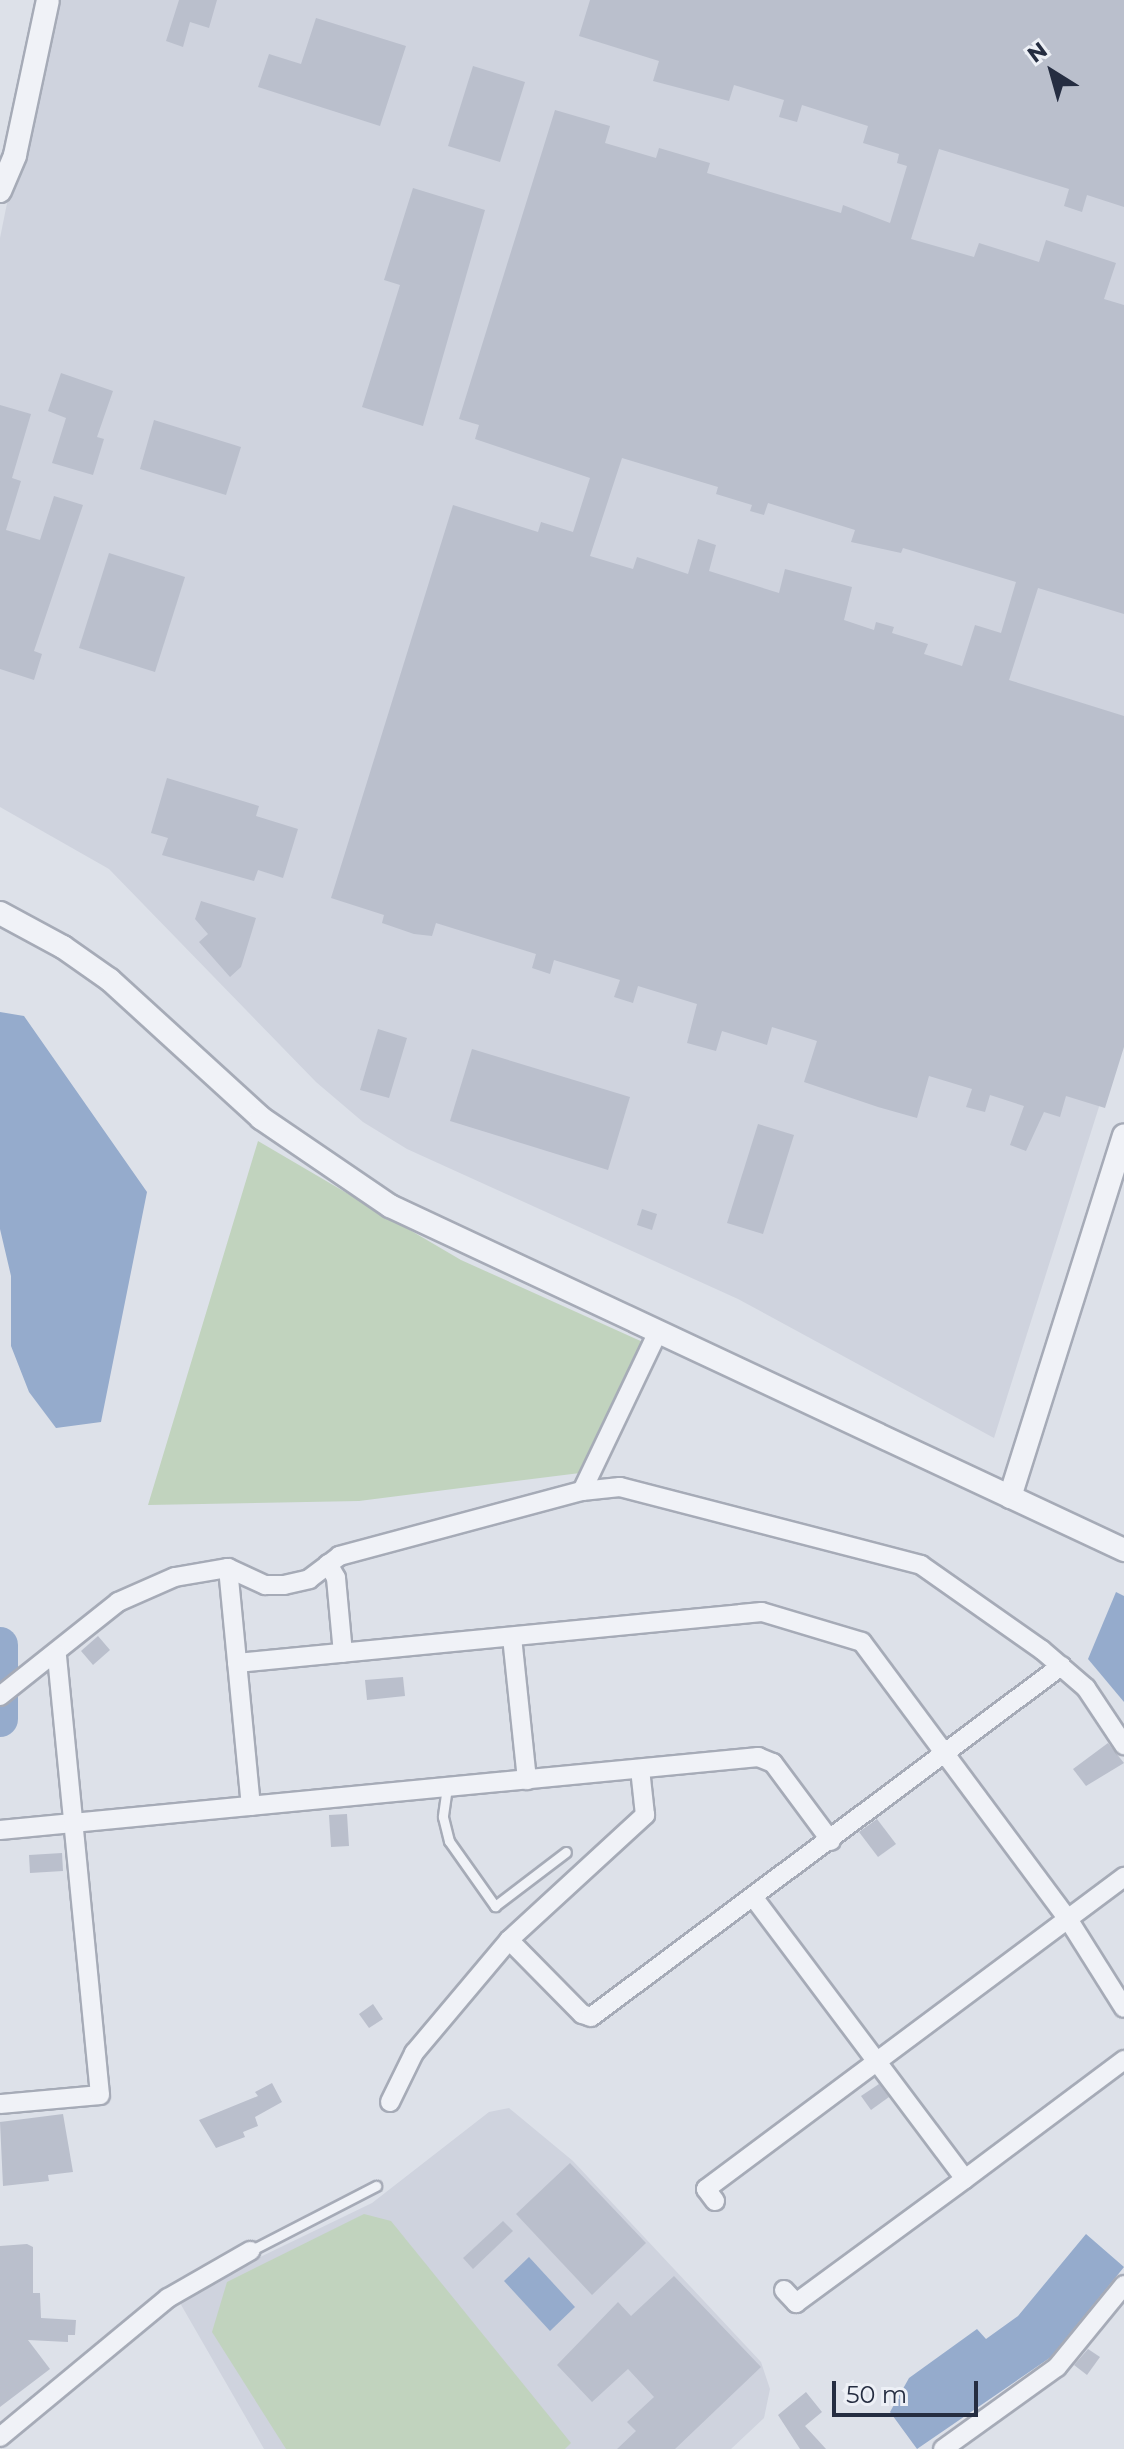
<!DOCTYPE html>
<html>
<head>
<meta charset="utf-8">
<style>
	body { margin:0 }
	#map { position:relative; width:1124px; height:2449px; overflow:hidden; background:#dde1e9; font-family:Montserrat,sans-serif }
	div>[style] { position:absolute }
	.built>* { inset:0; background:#cfd3de }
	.green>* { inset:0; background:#c1d3be }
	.water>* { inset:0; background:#95abcc }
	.river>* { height:36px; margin:-18px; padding:0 18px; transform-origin:18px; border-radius:18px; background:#95abcc }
	.building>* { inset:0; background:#babfcc }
	.roads { filter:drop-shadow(2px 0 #a6abb7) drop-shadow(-2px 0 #a6abb7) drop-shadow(0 2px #a6abb7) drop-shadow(0 -2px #a6abb7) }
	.service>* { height:9px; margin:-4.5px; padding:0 4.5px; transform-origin:4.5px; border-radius:4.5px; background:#f0f2f7 }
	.minor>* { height:18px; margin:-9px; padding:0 9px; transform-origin:9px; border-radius:9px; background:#f0f2f7 }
	.tertiary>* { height:22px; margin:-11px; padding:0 11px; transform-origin:11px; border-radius:11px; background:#f0f2f7 }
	span { translate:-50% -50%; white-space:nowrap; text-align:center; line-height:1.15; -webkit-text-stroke:7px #edf0f6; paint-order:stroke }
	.north { position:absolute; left:1012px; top:32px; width:80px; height:80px; -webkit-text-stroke:6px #edf0f6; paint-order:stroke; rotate:323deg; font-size:22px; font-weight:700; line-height:32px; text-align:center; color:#252d41 }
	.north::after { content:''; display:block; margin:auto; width:28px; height:36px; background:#252d41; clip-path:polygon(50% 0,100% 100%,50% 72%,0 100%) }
	.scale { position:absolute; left:832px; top:2381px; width:146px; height:36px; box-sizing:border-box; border:4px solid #252d41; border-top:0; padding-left:10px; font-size:24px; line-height:28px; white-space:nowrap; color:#252d41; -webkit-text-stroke:6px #edf0f6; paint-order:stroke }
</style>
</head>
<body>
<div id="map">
	<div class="built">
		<i style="clip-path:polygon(48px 0,1124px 0,1124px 1028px,994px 1438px,738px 1299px,407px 1149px,363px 1122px,316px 1082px,109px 869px,0 807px,0 238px)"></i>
		<i style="clip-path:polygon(509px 2108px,573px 2161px,761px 2362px,770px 2389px,764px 2418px,731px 2449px,264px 2449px,180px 2303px,229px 2272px,372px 2203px,489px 2112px)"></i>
	</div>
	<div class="green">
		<i style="clip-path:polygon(258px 1141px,461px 1260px,645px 1343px,580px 1473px,359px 1501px,148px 1505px)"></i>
		<i style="clip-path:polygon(364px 2214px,391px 2221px,571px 2443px,565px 2449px,286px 2449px,212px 2332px,227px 2282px)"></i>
	</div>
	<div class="water">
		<i style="clip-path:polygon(0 1012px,24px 1016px,147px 1192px,101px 1422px,56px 1428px,29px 1392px,11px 1346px,11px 1276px,0 1229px)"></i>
		<i style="clip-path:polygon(1116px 1592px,1124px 1596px,1124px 1702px,1088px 1659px)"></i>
		<i style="clip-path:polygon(1086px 2234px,1124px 2267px,1051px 2357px,917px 2449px,890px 2412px,909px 2378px,977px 2329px,986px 2339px,1018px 2316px)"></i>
		<i style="clip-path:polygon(529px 2257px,575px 2307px,550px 2331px,504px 2281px)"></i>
	</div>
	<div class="river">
		<i style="left:0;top:1645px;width:74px;rotate:90deg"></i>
	</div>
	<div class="building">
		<i style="clip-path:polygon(179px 0,217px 0,209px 28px,190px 22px,183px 47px,166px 41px)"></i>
		<i style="clip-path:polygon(evenodd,590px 0,1124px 0,1124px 207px,1087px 195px,1082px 212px,1064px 206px,1069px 189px,939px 149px,911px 239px,974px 257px,979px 243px,1039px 262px,1046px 240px,1116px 263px,1104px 299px,1124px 305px,1124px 614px,1038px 588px,1009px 680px,1124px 716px,1124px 1047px,1105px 1108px,1066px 1096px,1060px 1117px,1044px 1112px,1026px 1151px,1010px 1145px,1024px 1106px,990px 1095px,985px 1112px,966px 1107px,972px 1089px,929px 1076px,917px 1118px,878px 1107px,804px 1082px,817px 1041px,772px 1027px,767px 1045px,722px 1031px,716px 1051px,687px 1043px,697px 1004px,638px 986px,633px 1003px,614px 997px,620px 980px,554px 960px,550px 974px,532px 968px,536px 954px,436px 923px,432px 936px,414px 934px,382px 923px,384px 915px,331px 898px,453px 505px,538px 532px,541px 522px,573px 532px,590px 478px,475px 439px,479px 425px,459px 419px,555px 110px,610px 126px,605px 143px,656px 158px,659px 148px,710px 163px,707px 173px,841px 213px,843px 205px,890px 223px,907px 166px,897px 163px,899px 154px,863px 143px,868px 126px,802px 105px,797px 122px,779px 117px,784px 100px,734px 85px,729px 101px,653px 81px,659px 61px,579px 36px,590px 0,622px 458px,718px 487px,716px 494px,752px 505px,750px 511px,764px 515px,768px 503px,855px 530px,851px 542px,901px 553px,903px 548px,1016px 582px,1001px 633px,975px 625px,962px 666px,924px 654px,928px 644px,892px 633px,894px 627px,876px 622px,874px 630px,844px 620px,852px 587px,785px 569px,779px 593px,709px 571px,716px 545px,698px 539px,688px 574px,637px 557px,633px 569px,590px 556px,622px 458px)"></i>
		<i style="clip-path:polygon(316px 18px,406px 46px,380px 126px,258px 87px,269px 54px,301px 64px)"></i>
		<i style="clip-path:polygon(473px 66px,525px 82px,500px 162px,448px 146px)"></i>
		<i style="clip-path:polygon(413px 188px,485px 210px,423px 426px,362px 407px,400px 285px,384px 280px)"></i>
		<i style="clip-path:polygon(61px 373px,113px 391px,97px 437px,104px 439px,93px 475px,52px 463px,66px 418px,48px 411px)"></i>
		<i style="clip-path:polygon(0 405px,31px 414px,12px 478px,21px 481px,6px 530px,40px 540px,54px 496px,83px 505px,34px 651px,42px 654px,34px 680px,0 669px)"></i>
		<i style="clip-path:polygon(154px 420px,241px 447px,226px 495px,140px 469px)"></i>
		<i style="clip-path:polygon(109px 553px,185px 577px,155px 672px,79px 648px)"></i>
		<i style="clip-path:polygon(167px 778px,259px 806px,256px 816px,298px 829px,283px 878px,258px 870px,254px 881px,162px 855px,168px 838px,151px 833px)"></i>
		<i style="clip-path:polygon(201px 901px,256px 918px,241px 967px,230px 977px,199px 942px,208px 934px,195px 919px)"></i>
		<i style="clip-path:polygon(378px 1029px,407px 1038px,389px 1098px,360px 1090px)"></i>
		<i style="clip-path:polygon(472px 1049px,630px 1097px,608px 1170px,450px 1121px)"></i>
		<i style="clip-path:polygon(758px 1124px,794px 1135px,763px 1234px,727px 1223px)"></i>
		<i style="clip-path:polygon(642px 1209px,657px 1214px,652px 1230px,637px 1225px)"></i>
		<i style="clip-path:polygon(98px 1636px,110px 1650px,93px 1665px,81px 1651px)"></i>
		<i style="clip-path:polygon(403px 1677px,405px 1696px,367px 1700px,365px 1680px)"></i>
		<i style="clip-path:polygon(1108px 1743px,1124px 1763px,1086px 1786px,1073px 1769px)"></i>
		<i style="clip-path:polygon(347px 1814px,349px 1846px,331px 1847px,329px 1815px)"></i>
		<i style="clip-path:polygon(877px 1819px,896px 1844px,878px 1857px,859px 1832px)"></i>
		<i style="clip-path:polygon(62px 1853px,63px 1871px,30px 1873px,29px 1855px)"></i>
		<i style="clip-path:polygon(373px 2004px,383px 2019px,369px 2028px,359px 2014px)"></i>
		<i style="clip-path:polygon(272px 2083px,282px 2102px,255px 2117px,258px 2126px,243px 2132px,245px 2137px,216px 2148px,199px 2120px,258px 2096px,255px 2092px)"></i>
		<i style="clip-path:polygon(879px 2084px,889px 2097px,871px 2110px,861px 2096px)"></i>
		<i style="clip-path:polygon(63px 2114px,73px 2172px,48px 2175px,49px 2181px,3px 2186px,0 2122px)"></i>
		<i style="clip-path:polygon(570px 2163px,646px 2243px,592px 2295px,516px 2214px)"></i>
		<i style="clip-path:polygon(503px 2221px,513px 2231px,473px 2269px,463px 2258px)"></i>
		<i style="clip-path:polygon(27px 2244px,33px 2247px,33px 2293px,40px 2293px,41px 2318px,76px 2320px,75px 2335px,68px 2335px,68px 2342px,28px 2340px,50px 2369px,0 2407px,0 2246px)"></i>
		<i style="clip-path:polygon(674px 2276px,761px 2367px,675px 2449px,617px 2449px,636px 2431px,627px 2422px,654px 2397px,628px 2369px,592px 2402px,557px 2365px,618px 2302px,631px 2316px)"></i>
		<i style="clip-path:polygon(1088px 2349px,1100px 2357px,1087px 2375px,1074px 2365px)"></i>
		<i style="clip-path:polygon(806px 2392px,822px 2412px,805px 2426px,826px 2449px,800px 2449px,778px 2415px)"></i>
	</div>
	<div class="roads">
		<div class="service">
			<i style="left:447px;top:1787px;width:30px;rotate:98deg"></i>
			<i style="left:443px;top:1817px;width:25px;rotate:76deg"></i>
			<i style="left:449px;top:1841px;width:80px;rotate:54.7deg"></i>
			<i style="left:495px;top:1906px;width:89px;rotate:-37.3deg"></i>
			<i style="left:250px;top:2251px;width:142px;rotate:-27.3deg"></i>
		</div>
		<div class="minor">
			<i style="left:582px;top:1491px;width:176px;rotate:-64.5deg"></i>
			<i style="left:328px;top:1564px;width:16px;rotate:60deg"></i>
			<i style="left:336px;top:1578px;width:75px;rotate:84.7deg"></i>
			<i style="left:228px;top:1568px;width:239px;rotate:84.5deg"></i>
			<i style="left:512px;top:1637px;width:144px;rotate:84deg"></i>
			<i style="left:237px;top:1663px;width:527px;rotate:-5.55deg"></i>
			<i style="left:762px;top:1612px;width:104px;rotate:16.7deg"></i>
			<i style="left:862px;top:1642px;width:345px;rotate:53.4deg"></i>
			<i style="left:1068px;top:1919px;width:105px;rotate:57.8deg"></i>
			<i style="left:0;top:1696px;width:151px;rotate:-38.5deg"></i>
			<i style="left:118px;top:1602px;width:62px;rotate:-23.7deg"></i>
			<i style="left:175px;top:1577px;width:54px;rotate:-9.6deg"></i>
			<i style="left:228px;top:1568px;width:41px;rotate:24.7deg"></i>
			<i style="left:265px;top:1585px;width:19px"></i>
			<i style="left:284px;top:1585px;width:26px;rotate:-13deg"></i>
			<i style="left:309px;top:1579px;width:38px;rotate:-37deg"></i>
			<i style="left:339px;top:1556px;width:252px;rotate:-15deg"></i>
			<i style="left:582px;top:1491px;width:38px;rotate:-6deg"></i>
			<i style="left:620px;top:1487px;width:311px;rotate:14.5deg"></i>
			<i style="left:921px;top:1565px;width:148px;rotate:35.1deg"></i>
			<i style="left:1042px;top:1650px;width:58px;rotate:40.8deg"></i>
			<i style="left:1086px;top:1688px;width:69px;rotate:56.3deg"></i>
			<i style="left:0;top:1830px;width:762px;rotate:-5.5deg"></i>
			<i style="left:758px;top:1757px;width:16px;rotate:22deg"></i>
			<i style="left:773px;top:1763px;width:97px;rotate:53.4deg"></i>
			<i style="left:754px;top:1898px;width:351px;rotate:53.1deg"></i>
			<i style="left:965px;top:2179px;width:199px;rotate:-36.8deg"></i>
			<i style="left:509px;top:1940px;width:104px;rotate:45.4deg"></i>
			<i style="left:582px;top:2014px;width:9px;rotate:18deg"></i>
			<i style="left:591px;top:2017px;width:587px;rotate:-36.75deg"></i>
			<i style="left:390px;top:2102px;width:55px;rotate:-63.9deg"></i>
			<i style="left:414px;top:2053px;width:148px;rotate:-49.9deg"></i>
			<i style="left:509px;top:1940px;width:185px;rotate:-42.6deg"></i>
			<i style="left:645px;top:1815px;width:46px;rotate:-96.2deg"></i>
			<i style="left:0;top:2104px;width:100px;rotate:-5.1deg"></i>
			<i style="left:100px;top:2095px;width:443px;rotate:-95.6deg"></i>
			<i style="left:715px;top:2201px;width:15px;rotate:-127deg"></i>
			<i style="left:706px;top:2189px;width:522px;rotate:-36.74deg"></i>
			<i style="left:784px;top:2290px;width:18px;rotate:47deg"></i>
			<i style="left:796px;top:2303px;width:210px;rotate:-36.3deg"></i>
			<i style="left:0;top:2437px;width:218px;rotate:-39.6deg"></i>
			<i style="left:168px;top:2298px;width:95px;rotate:-29.8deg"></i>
			<i style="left:943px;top:2449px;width:140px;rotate:-35.7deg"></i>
			<i style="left:1057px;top:2367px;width:106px;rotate:-50.7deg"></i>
		</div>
		<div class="tertiary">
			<i style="left:0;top:191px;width:39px;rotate:-67deg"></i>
			<i style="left:15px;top:155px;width:158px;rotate:-78deg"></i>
			<i style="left:0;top:913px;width:72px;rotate:28.4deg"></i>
			<i style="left:63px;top:947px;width:57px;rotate:35.1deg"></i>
			<i style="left:110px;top:980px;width:205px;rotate:42.4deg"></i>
			<i style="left:261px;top:1118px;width:156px;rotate:34.3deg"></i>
			<i style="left:390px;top:1206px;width:811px;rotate:25.11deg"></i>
			<i style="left:1010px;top:1497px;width:379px;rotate:-72.5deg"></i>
		</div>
	</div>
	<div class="north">N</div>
	<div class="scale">50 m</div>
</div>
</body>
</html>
